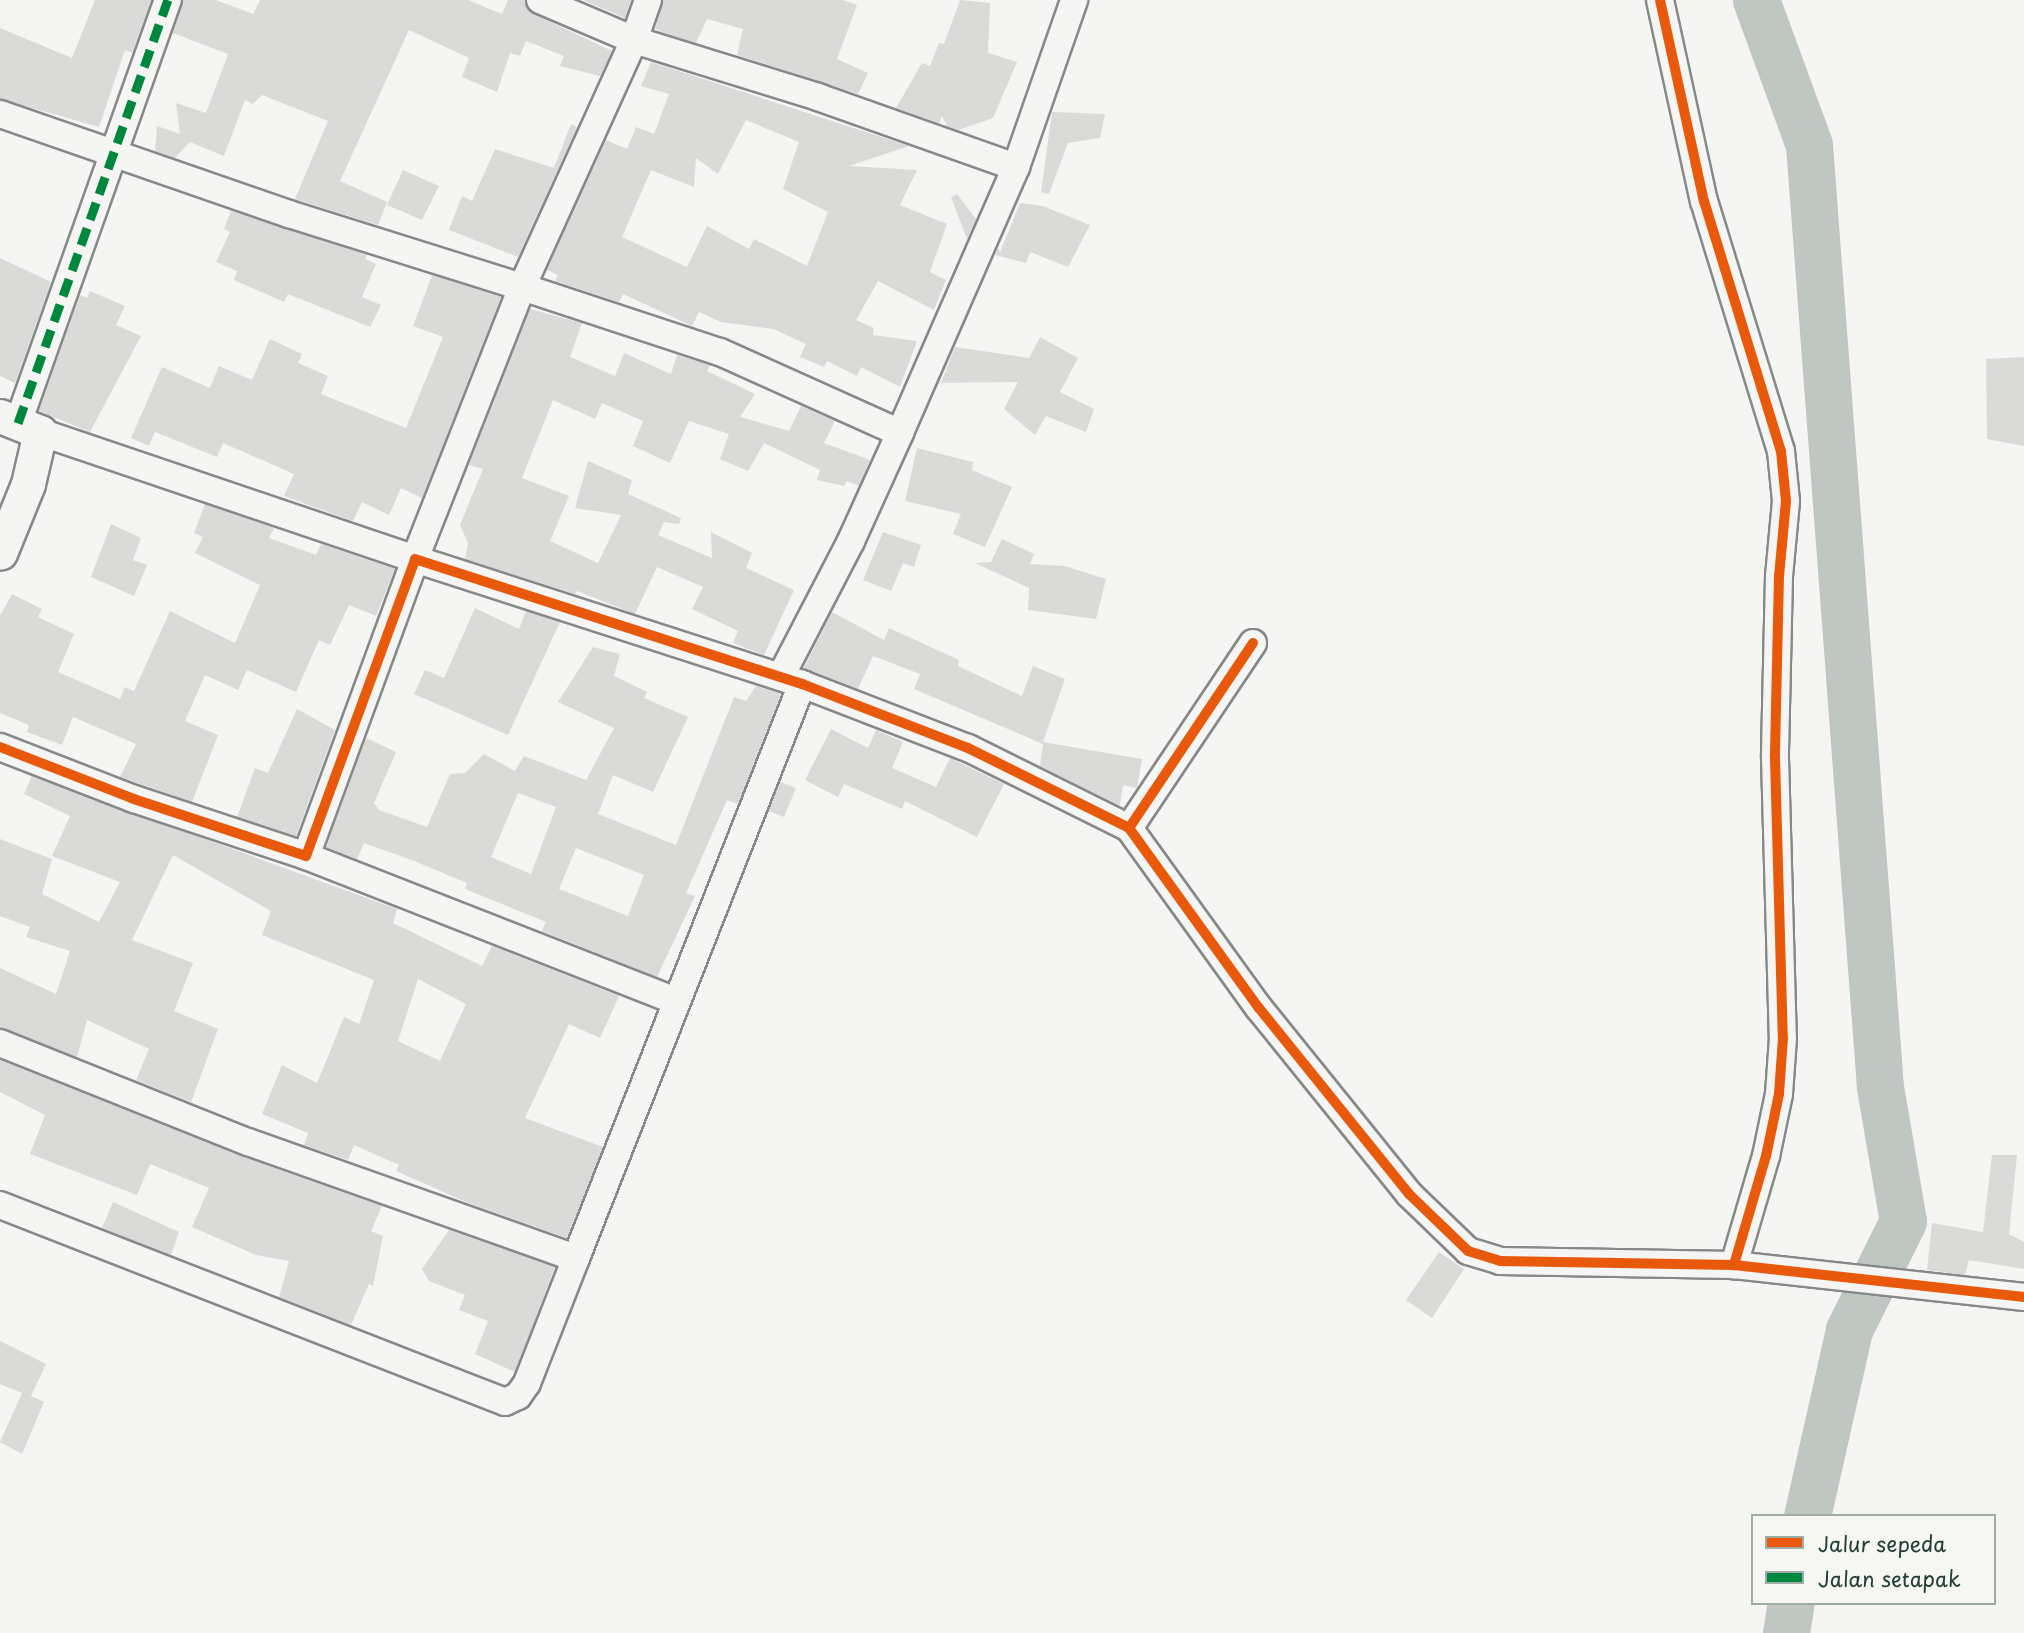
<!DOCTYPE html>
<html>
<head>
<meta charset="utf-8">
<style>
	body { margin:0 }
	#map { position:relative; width:2024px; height:1633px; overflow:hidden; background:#f5f5f3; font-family:"Playpen Sans",sans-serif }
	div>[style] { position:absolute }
	.river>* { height:47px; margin:-23.5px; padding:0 23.5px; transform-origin:23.5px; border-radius:23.5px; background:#c0c7c3 }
	.building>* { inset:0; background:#dadbd9 }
	.roads { filter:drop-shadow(2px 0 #858a88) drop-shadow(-2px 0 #858a88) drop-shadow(0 2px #858a88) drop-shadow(0 -2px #858a88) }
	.minor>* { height:26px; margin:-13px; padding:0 13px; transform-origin:13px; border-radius:13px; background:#f5f5f3 }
	.major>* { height:33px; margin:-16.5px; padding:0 16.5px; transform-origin:16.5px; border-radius:16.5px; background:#f5f5f3 }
	.quiet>* { height:9px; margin-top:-4.5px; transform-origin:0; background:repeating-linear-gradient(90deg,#00873e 0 18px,transparent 0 27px) }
	.cycleway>* { height:10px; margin:-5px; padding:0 5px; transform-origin:5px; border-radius:5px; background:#e8590c }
	span { translate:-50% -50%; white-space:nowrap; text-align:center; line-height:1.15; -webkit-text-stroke:5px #f6f6f2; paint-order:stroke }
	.legend { position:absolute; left:1751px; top:1514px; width:245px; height:91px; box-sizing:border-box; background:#f6f6f2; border:2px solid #a0aca6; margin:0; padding:9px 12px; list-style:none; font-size:21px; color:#1f3d34 }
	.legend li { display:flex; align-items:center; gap:14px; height:35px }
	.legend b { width:35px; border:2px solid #a0aca6 }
</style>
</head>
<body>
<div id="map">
	<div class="river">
		<i style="left:1756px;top:0;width:154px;rotate:69.9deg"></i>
		<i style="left:1809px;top:145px;width:945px;rotate:85.69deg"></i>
		<i style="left:1880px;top:1087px;width:136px;rotate:80.3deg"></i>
		<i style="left:1903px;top:1221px;width:122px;rotate:116.4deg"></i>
		<i style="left:1849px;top:1330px;width:191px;rotate:102.7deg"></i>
		<i style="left:1786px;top:1633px;width:30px;rotate:-81deg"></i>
	</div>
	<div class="building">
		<i style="clip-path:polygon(95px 0,151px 0,132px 53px,125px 50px,99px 127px,0 99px,0 28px,72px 58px)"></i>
		<i style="clip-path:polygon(183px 0,216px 0,253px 14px,260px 0,468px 0,502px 14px,508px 0,525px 0,534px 14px,612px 51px,600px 76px,560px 66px,564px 56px,526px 41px,520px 56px,510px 53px,497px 92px,462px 77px,469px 58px,409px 30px,340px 181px,387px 202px,378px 225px,295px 199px,328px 121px,262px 95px,253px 104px,245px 100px,224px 156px,190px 142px,175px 158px,155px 151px,157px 126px,180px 134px,176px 103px,206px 113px,228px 54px,173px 33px)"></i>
		<i style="clip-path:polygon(583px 0,631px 0,625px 18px)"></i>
		<i style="clip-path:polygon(663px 0,843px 0,857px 5px,837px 59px,868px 73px,858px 94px,737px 55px,743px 29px,707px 19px,696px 43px,664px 33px,655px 29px)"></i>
		<i style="clip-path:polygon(960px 0,990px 3px,988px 53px,1017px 62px,993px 118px,958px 130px,947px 126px,942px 116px,939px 123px,896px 108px,922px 63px,930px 66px,939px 43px,944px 44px)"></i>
		<i style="clip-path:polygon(evenodd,651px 62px,909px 146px,849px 166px,917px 170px,900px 205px,947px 224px,930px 272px,946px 280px,934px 310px,878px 281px,856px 320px,874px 328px,873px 335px,917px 341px,900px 387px,861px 367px,857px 376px,827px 361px,824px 367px,800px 357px,806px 344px,773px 329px,721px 322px,699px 312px,692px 326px,623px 294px,619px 302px,555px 281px,558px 275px,547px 270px,606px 140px,627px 149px,636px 127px,654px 134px,669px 94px,641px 86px,651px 62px,746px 120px,799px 142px,783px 189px,828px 212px,807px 266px,754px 239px,749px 249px,707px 226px,687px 267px,622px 237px,651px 170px,694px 187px,696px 158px,718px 174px,746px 120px)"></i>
		<i style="clip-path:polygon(1052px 112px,1105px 114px,1100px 138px,1068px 143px,1049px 194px,1041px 192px)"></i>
		<i style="clip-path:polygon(571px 124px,577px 127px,518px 257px,449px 230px,462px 196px,472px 201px,495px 149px,554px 168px)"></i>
		<i style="clip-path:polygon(403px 170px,439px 186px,422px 220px,387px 205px)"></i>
		<i style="clip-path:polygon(957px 194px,976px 219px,967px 239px,951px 197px)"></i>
		<i style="clip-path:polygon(1020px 203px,1043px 206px,1090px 225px,1068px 267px,1030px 252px,1026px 263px,995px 255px,998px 248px,1000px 252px)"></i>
		<i style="clip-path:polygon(231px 211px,367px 255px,365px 259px,376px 264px,362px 297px,381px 305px,370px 327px,288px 294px,284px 302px,234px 280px,237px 271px,216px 262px,230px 232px,224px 229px)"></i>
		<i style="clip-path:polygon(0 258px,51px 282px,15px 383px,0 376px)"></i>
		<i style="clip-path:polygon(432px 275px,501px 297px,422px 498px,401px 488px,389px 515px,362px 502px,353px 521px,284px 496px,294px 474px,223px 443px,217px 457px,155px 432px,149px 446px,131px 438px,162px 367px,210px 388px,219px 366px,252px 380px,270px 339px,302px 354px,298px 363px,328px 376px,321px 394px,406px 428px,443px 337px,413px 326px)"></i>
		<i style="clip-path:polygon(90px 291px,125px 306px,116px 325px,141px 336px,90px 432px,39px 411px,80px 295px,87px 298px)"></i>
		<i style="clip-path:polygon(530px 309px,582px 323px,570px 357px,615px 376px,624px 353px,671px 374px,677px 355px,710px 365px,707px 371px,755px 394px,740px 417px,789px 431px,801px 406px,835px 421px,824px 443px,870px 460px,859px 486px,847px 481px,844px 486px,817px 480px,820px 470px,764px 443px,748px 471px,720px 459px,729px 434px,689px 421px,670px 463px,633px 446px,643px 421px,602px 403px,595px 419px,553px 400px,522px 478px,569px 496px,550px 541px,598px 563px,621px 515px,575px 508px,588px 461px,632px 480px,628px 494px,681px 518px,679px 524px,664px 522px,658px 535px,712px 558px,711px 532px,752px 553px,746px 568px,794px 590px,764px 655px,733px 643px,738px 631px,692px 609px,703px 587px,657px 567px,635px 614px,577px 591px,575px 594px,465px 559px,468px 543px,460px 525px,483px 469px,469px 465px)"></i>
		<i style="clip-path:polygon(1040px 337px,1078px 358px,1060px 392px,1094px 409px,1086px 432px,1046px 416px,1035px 435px,1004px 409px,1018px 382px,941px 383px,955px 347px,1029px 358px)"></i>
		<i style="clip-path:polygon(2024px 357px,2024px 446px,1987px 439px,1986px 359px)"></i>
		<i style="clip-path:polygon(917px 448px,973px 462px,972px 470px,1012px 487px,985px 547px,953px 534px,961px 514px,905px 501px)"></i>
		<i style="clip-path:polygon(205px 504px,274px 528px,269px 538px,316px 555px,321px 544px,395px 569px,376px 616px,349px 605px,330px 645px,319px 640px,296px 692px,247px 670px,238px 690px,205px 675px,185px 721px,218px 735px,192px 802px,120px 777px,136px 744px,73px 717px,62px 745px,27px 732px,29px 725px,0 713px,0 616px,12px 594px,42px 609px,38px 617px,74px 634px,58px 672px,120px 699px,125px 687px,134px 691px,170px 611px,235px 643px,260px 585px,195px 553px,203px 537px,194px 533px)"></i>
		<i style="clip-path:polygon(111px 524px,141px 538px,133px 560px,147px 565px,134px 596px,91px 577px)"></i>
		<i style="clip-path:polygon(883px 532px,921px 545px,914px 567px,903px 563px,891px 591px,863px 580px)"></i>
		<i style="clip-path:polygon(1002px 539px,1034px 554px,1030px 564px,1065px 566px,1106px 579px,1096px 619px,1028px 610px,1029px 588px,975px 563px,991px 562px)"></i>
		<i style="clip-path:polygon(475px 608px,519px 629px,526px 611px,560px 622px,508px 735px,414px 694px,425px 670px,444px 678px)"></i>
		<i style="clip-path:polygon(832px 612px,884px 640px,889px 628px,959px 660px,958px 666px,1022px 696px,1033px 666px,1065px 679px,1043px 742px,1142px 759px,1137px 788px,1123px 785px,1120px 805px,1116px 804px,1040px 766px,1043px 744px,914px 689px,920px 674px,873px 656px,858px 689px,804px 668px)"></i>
		<i style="clip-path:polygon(evenodd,593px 647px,620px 654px,614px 676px,647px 692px,644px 698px,688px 717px,653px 792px,613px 775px,598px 814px,676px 845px,734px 697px,746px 701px,756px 686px,781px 694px,738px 804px,727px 800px,686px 893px,695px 896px,657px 977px,542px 931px,546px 922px,465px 889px,467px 883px,414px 861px,364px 843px,357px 859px,326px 847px,366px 738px,396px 752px,374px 803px,379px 810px,427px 827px,450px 774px,465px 773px,484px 754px,515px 771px,524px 756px,586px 780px,614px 728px,558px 702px,593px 647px,518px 793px,556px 807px,531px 874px,491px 857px,518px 793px,593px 647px,576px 848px,644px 875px,628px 916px,559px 889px,576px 848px)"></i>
		<i style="clip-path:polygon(297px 709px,335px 730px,296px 836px,237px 817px,255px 768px,268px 773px)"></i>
		<i style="clip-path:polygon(831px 729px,868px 748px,876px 730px,903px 742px,892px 768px,936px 787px,950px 758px,1004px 784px,977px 837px,905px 801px,902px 809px,844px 784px,838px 797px,805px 780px)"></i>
		<i style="clip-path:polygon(evenodd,32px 776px,397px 909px,393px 923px,482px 966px,492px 946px,619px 996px,600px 1038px,569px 1024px,525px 1118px,603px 1147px,567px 1238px,466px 1202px,396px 1171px,399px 1165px,354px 1145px,348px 1160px,304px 1145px,308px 1133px,262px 1114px,282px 1065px,317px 1083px,344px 1017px,359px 1024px,374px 980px,262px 935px,271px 911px,173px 855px,132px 940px,193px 963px,174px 1011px,218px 1029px,191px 1102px,136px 1080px,149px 1049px,87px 1020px,77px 1057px,0 1028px,0 968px,56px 994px,70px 951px,26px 937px,30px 927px,0 916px,0 839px,52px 859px,42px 894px,99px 922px,120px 882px,52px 856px,70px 816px,24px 794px,32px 776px,418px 979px,466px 1004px,440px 1061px,398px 1041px,418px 979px)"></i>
		<i style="clip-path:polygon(780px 782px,796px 788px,784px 817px,769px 811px)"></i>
		<i style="clip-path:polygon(0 1060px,243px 1157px,382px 1206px,371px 1231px,383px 1236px,373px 1286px,369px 1284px,351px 1325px,279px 1297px,289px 1261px,256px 1255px,192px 1227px,209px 1188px,150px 1164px,137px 1195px,30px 1154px,45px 1115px,0 1092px)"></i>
		<i style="clip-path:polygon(1992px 1155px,2017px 1155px,2009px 1234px,2024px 1242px,2024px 1269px,1969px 1260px,1965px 1275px,1927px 1270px,1932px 1223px,1983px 1232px)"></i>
		<i style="clip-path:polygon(113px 1202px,179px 1232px,171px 1255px,102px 1228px)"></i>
		<i style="clip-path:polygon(449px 1230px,555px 1267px,515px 1372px,475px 1354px,488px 1321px,459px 1310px,465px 1295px,429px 1281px,422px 1269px)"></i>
		<i style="clip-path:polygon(1439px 1252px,1464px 1269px,1432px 1318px,1406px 1300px)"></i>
		<i style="clip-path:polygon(0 1341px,46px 1364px,31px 1396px,44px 1402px,22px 1454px,0 1442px,22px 1393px,0 1384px)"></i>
	</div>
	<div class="roads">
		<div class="minor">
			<i style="left:540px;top:0;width:102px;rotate:23.1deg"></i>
			<i style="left:634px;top:40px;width:271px;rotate:114.4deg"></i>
			<i style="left:522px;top:287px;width:208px;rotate:18.2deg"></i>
			<i style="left:720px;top:352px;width:197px;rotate:24.2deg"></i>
			<i style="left:900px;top:433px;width:119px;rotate:114.4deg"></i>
			<i style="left:851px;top:541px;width:152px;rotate:117.4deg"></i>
			<i style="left:648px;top:0;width:42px;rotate:109.3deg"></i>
			<i style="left:634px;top:40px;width:193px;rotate:17.2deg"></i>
			<i style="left:818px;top:97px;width:210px;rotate:19.5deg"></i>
			<i style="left:1016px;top:167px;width:290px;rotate:113.6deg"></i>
			<i style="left:1660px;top:0;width:206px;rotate:77.7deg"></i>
			<i style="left:1704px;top:201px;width:262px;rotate:72.9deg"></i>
			<i style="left:1781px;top:451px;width:50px;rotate:84.3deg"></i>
			<i style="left:1786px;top:501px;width:75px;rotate:95.3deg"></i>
			<i style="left:1779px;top:576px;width:182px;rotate:91.3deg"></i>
			<i style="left:1775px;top:758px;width:280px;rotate:88.4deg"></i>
			<i style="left:1783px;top:1038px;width:56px;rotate:94.1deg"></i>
			<i style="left:1779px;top:1094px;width:63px;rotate:101.8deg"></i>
			<i style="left:1766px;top:1156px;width:114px;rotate:106.4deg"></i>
			<i style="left:0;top:114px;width:306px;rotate:19.1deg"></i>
			<i style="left:289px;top:214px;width:244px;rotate:17.4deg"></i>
			<i style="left:522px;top:287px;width:292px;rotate:111.5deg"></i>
			<i style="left:415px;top:559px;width:396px;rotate:-161.3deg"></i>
			<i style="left:1016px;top:167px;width:177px;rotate:-70.8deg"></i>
			<i style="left:18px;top:423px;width:449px;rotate:-70.5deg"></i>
			<i style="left:1253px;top:643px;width:223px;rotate:123.8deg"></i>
			<i style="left:1129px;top:828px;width:222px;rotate:54.2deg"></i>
			<i style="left:1259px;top:1008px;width:239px;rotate:51.1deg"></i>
			<i style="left:1409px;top:1194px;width:82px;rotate:44deg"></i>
			<i style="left:1468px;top:1251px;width:34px;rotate:17deg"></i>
			<i style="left:1500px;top:1261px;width:234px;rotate:1deg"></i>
			<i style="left:1734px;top:1265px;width:292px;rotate:6.3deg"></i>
			<i style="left:0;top:747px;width:144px;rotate:21.2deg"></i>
			<i style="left:134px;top:799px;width:181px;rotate:18.3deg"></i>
			<i style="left:306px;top:856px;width:316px;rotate:-69.8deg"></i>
			<i style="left:415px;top:559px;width:407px;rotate:17.9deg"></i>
			<i style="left:802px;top:684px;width:178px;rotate:21.1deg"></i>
			<i style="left:968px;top:748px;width:180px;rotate:26.4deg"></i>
			<i style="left:306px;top:856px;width:397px;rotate:21.4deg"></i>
			<i style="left:0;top:1043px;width:267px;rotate:21.8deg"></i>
			<i style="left:248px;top:1142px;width:348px;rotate:19.5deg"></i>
			<i style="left:576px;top:1258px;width:617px;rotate:-68.51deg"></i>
			<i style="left:0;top:1205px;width:542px;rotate:21.31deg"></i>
			<i style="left:505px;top:1402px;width:14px;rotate:-25deg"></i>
			<i style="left:518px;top:1396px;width:16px;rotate:-55deg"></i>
			<i style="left:527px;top:1383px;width:134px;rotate:-68.6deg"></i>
		</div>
		<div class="major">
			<i style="left:0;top:416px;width:43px;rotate:21.8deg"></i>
			<i style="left:40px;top:432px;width:53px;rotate:103deg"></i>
			<i style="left:28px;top:484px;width:74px;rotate:112.1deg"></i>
		</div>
	</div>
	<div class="quiet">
		<i style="left:18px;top:423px;width:449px;rotate:-70.5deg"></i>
	</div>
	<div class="cycleway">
		<i style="left:1660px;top:0;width:206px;rotate:77.7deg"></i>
		<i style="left:1704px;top:201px;width:262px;rotate:72.9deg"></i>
		<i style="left:1781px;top:451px;width:50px;rotate:84.3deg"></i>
		<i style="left:1786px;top:501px;width:75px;rotate:95.3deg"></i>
		<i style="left:1779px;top:576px;width:182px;rotate:91.3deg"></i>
		<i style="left:1775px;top:758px;width:280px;rotate:88.4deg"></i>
		<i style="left:1783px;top:1038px;width:56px;rotate:94.1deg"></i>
		<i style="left:1779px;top:1094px;width:63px;rotate:101.8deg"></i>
		<i style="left:1766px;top:1156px;width:114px;rotate:106.4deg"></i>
		<i style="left:1253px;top:643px;width:223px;rotate:123.8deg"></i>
		<i style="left:1129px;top:828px;width:222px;rotate:54.2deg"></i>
		<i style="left:1259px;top:1008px;width:239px;rotate:51.1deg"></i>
		<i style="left:1409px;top:1194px;width:82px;rotate:44deg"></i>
		<i style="left:1468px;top:1251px;width:34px;rotate:17deg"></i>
		<i style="left:1500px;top:1261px;width:234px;rotate:1deg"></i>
		<i style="left:1734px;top:1265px;width:292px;rotate:6.3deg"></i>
		<i style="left:0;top:747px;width:144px;rotate:21.2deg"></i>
		<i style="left:134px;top:799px;width:181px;rotate:18.3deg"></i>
		<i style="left:306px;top:856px;width:316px;rotate:-69.8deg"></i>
		<i style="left:415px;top:559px;width:407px;rotate:17.9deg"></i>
		<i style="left:802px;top:684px;width:178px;rotate:21.1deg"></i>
		<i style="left:968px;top:748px;width:180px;rotate:26.4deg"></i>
	</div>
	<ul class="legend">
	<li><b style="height:9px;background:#e8590c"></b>Jalur sepeda</li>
	<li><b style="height:9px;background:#00873e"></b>Jalan setapak</li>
	</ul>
</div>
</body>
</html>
